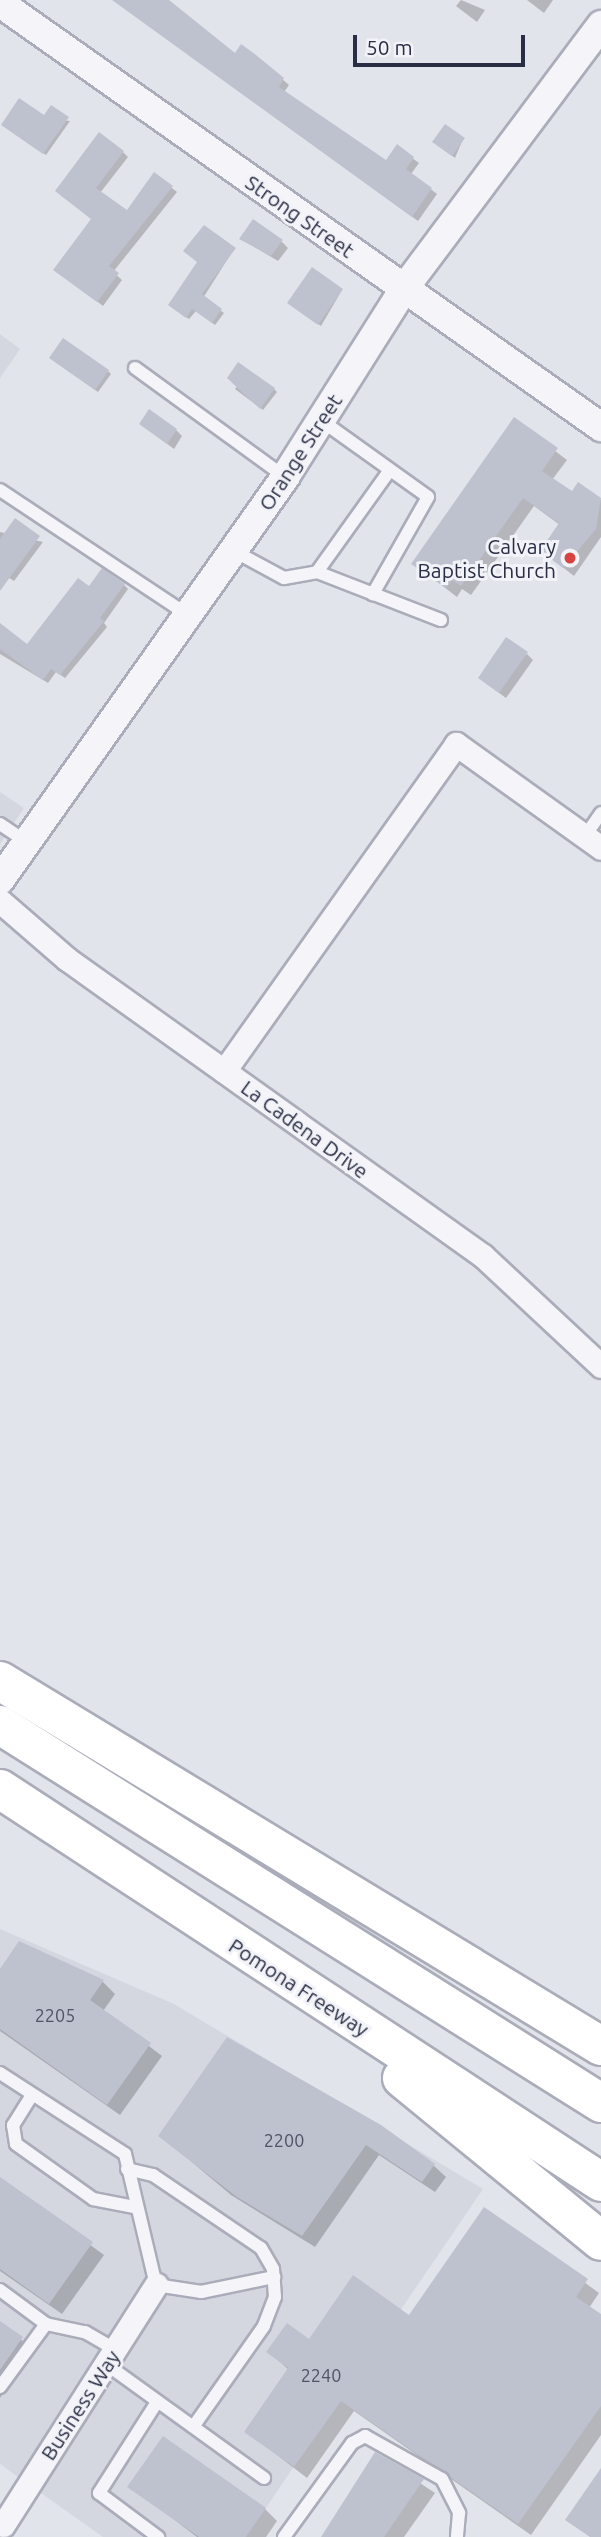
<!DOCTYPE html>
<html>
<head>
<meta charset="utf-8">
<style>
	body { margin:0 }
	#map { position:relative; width:601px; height:2537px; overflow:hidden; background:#e2e4eb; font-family:Ubuntu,sans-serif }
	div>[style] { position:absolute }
	.built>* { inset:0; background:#d4d6e0 }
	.shadow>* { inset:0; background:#0003 }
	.building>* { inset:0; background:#bec2ce }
	.roads { filter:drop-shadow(2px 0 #aaadb9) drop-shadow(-2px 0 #aaadb9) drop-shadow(0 2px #aaadb9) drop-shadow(0 -2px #aaadb9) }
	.service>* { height:12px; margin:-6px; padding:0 6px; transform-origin:6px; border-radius:6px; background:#f5f5f9 }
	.minor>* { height:23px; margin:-11.5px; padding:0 11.5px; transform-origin:11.5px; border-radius:11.5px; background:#f5f5f9 }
	.tertiary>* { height:28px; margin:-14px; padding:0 14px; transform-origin:14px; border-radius:14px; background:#f5f5f9 }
	.motorway>* { height:38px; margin:-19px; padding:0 19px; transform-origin:19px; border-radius:19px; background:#fff }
	.dots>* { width:19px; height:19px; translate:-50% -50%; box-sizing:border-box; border:4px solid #f2f3f8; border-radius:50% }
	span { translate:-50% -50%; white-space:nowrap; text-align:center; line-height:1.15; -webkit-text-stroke:6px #f2f3f8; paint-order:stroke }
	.number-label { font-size:18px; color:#4e5366 }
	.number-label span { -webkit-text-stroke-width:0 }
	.street-label { font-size:21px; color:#292e44 }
	.poi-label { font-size:21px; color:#292e44 }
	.right { translate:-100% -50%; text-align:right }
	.scale { position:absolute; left:353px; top:35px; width:172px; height:32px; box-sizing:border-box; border:4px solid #292e44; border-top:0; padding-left:9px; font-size:21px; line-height:24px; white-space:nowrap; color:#292e44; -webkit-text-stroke:5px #f2f3f8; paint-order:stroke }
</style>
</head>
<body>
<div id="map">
	<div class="built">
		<i style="clip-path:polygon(0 334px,20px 349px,0 378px)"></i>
		<i style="clip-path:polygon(0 792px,24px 808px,0 844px)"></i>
		<i style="clip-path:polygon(0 1929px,174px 2004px,483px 2189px,246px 2537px,103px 2537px,0 2464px)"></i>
	</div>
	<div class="shadow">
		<i style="clip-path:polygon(113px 0,163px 0,235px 55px,255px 56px,289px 85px,284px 92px,386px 162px,397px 147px,419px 163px,411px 174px,437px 194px,418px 221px)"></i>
		<i style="clip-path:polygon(461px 0,485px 10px,477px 22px,456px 6px)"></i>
		<i style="clip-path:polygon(527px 0,553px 0,544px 13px)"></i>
		<i style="clip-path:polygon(44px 118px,70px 121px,46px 155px,6px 127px)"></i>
		<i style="clip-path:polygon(463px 139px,455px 158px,437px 145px)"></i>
		<i style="clip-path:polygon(123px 152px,128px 157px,100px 193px,127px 213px,154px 174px,177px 192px,113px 272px,122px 280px,103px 306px,61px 274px,93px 220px,62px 196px)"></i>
		<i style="clip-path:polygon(241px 239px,282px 242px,288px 248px,278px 261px)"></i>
		<i style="clip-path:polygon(234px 249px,203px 298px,224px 313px,215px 325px,196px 311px,189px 319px,173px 308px)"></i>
		<i style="clip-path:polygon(342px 290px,321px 326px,292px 306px)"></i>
		<i style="clip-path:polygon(54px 361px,108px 371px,111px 374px,98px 392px)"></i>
		<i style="clip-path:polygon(238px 385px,274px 389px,277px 392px,263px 410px,235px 389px)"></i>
		<i style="clip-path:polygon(514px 420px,567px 460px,552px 480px,572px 494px,579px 485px,601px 500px,601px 537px,574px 576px,542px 551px,560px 525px,534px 506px,471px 595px,462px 589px,457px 597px,414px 564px)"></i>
		<i style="clip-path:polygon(141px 424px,176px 430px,182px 436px,174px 449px)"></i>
		<i style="clip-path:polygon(0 532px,43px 542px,14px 581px,0 572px)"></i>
		<i style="clip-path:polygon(124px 585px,128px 589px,104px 623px,107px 627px,65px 678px,56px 672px,48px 683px,0 654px,0 626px,27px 647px,89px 589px)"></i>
		<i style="clip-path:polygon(527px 654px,533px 660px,506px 698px,487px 684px)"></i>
		<i style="clip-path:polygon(20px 1943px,103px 1982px,115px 1994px,103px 2011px,162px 2056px,120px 2115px,0 2031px,0 1972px)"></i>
		<i style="clip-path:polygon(227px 2039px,433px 2165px,446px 2177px,435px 2192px,379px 2155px,315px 2247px,231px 2195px,161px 2136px)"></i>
		<i style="clip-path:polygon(0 2179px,104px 2255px,62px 2314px,0 2271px)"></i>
		<i style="clip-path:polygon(485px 2210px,599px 2293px,589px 2308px,601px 2317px,601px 2435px,531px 2535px,354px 2411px,307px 2478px,246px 2431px,289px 2370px,269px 2352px,410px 2317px)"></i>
		<i style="clip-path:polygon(0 2323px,34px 2350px,0 2398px)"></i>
		<i style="clip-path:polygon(376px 2454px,435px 2493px,404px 2537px,322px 2537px)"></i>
		<i style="clip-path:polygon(130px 2486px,265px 2509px,277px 2521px,266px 2537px,197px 2537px)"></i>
	</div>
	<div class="building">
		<i style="clip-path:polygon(112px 0,169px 0,235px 53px,241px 44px,256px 55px,284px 78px,279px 87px,386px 160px,397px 144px,414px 157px,406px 169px,432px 188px,412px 217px)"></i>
		<i style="clip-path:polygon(19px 98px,44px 115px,51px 105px,69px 117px,43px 154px,1px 125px)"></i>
		<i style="clip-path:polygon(445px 124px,465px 138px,452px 156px,432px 142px)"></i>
		<i style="clip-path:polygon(99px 132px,124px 151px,96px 188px,127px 210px,154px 172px,173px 186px,109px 266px,119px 273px,97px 302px,53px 270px,91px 219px,55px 191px)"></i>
		<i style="clip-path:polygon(253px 219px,283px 240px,271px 256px,239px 239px)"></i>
		<i style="clip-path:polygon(204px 225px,236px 248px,202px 294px,222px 309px,212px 323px,192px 309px,186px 318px,168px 305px,197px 262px,183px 251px)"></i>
		<i style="clip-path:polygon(312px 267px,343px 289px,318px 325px,287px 303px)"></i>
		<i style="clip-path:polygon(63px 338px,109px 370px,95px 390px,49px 358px)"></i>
		<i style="clip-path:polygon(238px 362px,275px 388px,260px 409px,227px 378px)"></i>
		<i style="clip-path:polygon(149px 409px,177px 429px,167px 444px,139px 424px)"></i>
		<i style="clip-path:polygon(514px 417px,558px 448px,542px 471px,572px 491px,578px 482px,601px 498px,596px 529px,563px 568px,540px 551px,559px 523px,523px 498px,461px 586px,452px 580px,446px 588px,411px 564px)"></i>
		<i style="clip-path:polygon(15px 518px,40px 536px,0 591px,0 539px)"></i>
		<i style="clip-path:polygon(102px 568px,125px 584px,100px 618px,104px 621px,60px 675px,51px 669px,43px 680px,0 649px,0 623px,27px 644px,78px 578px,89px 586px)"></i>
		<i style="clip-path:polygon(506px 637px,528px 652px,499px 693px,478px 678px)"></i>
		<i style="clip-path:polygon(19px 1941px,104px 1980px,90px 2000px,151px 2043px,107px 2105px,0 2029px,0 1969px)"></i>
		<i style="clip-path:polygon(227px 2037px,381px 2125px,435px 2164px,422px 2182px,366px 2145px,302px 2236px,237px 2197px,158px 2136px)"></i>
		<i style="clip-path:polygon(0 2177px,93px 2242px,49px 2304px,0 2269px)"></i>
		<i style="clip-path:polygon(484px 2207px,588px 2279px,576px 2297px,601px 2314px,601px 2406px,518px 2524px,341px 2401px,294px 2467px,244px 2432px,288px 2368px,266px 2352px,287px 2323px,309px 2339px,353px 2275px,409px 2315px)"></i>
		<i style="clip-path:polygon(0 2321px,23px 2337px,0 2370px)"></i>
		<i style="clip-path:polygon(163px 2436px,266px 2508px,246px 2537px,199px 2537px,127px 2487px)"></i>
		<i style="clip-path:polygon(375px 2452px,424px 2479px,384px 2537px,321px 2537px)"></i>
		<i style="clip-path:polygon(601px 2468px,601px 2537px,590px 2537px,565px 2520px)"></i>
	</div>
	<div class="roads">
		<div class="service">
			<i style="left:135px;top:368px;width:185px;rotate:36deg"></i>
			<i style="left:322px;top:421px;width:130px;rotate:35.6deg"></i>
			<i style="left:428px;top:497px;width:112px;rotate:119.6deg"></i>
			<i style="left:0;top:490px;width:226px;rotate:33.6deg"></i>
			<i style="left:234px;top:551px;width:57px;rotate:28.4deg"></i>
			<i style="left:284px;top:578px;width:34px;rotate:-10deg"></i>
			<i style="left:317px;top:572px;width:133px;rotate:21.2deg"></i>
			<i style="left:317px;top:572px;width:125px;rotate:-54.4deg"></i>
			<i style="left:0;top:824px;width:32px;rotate:34deg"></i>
			<i style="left:585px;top:836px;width:28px;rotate:-55deg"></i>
			<i style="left:0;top:2073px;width:149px;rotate:32.9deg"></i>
			<i style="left:125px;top:2154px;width:135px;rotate:76.7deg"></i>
			<i style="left:156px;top:2285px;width:46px;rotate:8.8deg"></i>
			<i style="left:201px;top:2292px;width:75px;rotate:-11.6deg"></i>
			<i style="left:32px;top:2095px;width:36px;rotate:122deg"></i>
			<i style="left:13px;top:2125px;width:19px;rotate:81deg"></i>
			<i style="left:16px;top:2144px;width:95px;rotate:35.5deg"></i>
			<i style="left:93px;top:2199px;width:42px;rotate:11deg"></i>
			<i style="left:127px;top:2169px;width:27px;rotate:13deg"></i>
			<i style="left:153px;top:2175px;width:130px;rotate:34.1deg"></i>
			<i style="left:261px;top:2248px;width:24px;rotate:60deg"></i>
			<i style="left:273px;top:2269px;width:28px;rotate:86deg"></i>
			<i style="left:275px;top:2297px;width:31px;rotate:111deg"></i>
			<i style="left:264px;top:2326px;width:123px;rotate:125.1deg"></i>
			<i style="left:0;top:2290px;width:57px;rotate:36.5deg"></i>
			<i style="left:46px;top:2324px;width:78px;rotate:126.1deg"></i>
			<i style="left:46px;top:2324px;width:40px;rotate:12deg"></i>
			<i style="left:85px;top:2332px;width:34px;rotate:30deg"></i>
			<i style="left:106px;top:2364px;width:195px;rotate:35.8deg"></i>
			<i style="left:157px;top:2402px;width:108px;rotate:122.5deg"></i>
			<i style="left:99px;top:2493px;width:74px;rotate:36.7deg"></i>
			<i style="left:284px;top:2537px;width:116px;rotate:-54.1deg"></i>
			<i style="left:352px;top:2443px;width:15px;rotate:-28deg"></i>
			<i style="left:365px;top:2436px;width:88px;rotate:29.2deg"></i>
			<i style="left:442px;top:2479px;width:38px;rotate:63deg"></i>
			<i style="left:459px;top:2513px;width:24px;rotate:95deg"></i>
		</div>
		<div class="minor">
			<i style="left:0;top:901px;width:89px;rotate:40.9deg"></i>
			<i style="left:67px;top:959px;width:511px;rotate:35.52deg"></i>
			<i style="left:483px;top:1256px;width:161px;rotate:43deg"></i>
			<i style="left:224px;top:1071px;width:401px;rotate:-54.6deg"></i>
			<i style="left:456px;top:744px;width:178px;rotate:35.6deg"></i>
			<i style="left:3px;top:2525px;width:285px;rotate:-57.5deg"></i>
		</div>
		<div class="tertiary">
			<i style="left:0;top:3px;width:736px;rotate:35.2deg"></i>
			<i style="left:0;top:880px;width:494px;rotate:-54.7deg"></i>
			<i style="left:285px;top:477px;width:221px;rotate:-57.7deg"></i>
			<i style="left:403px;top:290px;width:331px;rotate:-53.2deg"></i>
		</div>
		<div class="motorway">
			<i style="left:0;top:1681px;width:703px;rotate:31.27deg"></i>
			<i style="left:0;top:1725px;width:710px;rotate:32.17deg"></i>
			<i style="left:0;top:1789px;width:718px;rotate:33.18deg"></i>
			<i style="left:402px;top:2078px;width:257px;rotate:39.3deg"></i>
		</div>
	</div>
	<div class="dots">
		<i style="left:570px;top:558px;background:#d64441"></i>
	</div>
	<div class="number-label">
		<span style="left:55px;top:2015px">2205</span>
		<span style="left:284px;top:2140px">2200</span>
		<span style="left:321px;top:2375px">2240</span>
	</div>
	<div class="street-label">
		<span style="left:300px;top:216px;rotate:35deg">Strong Street</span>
		<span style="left:300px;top:452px;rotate:-57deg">Orange Street</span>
		<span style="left:305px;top:1129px;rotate:36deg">La Cadena Drive</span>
		<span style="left:299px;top:1987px;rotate:33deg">Pomona Freeway</span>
		<span style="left:80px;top:2405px;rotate:-57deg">Business Way</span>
	</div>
	<div class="poi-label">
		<span class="right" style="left:556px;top:558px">Calvary<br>Baptist Church</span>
	</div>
	<div class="scale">50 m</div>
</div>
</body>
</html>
